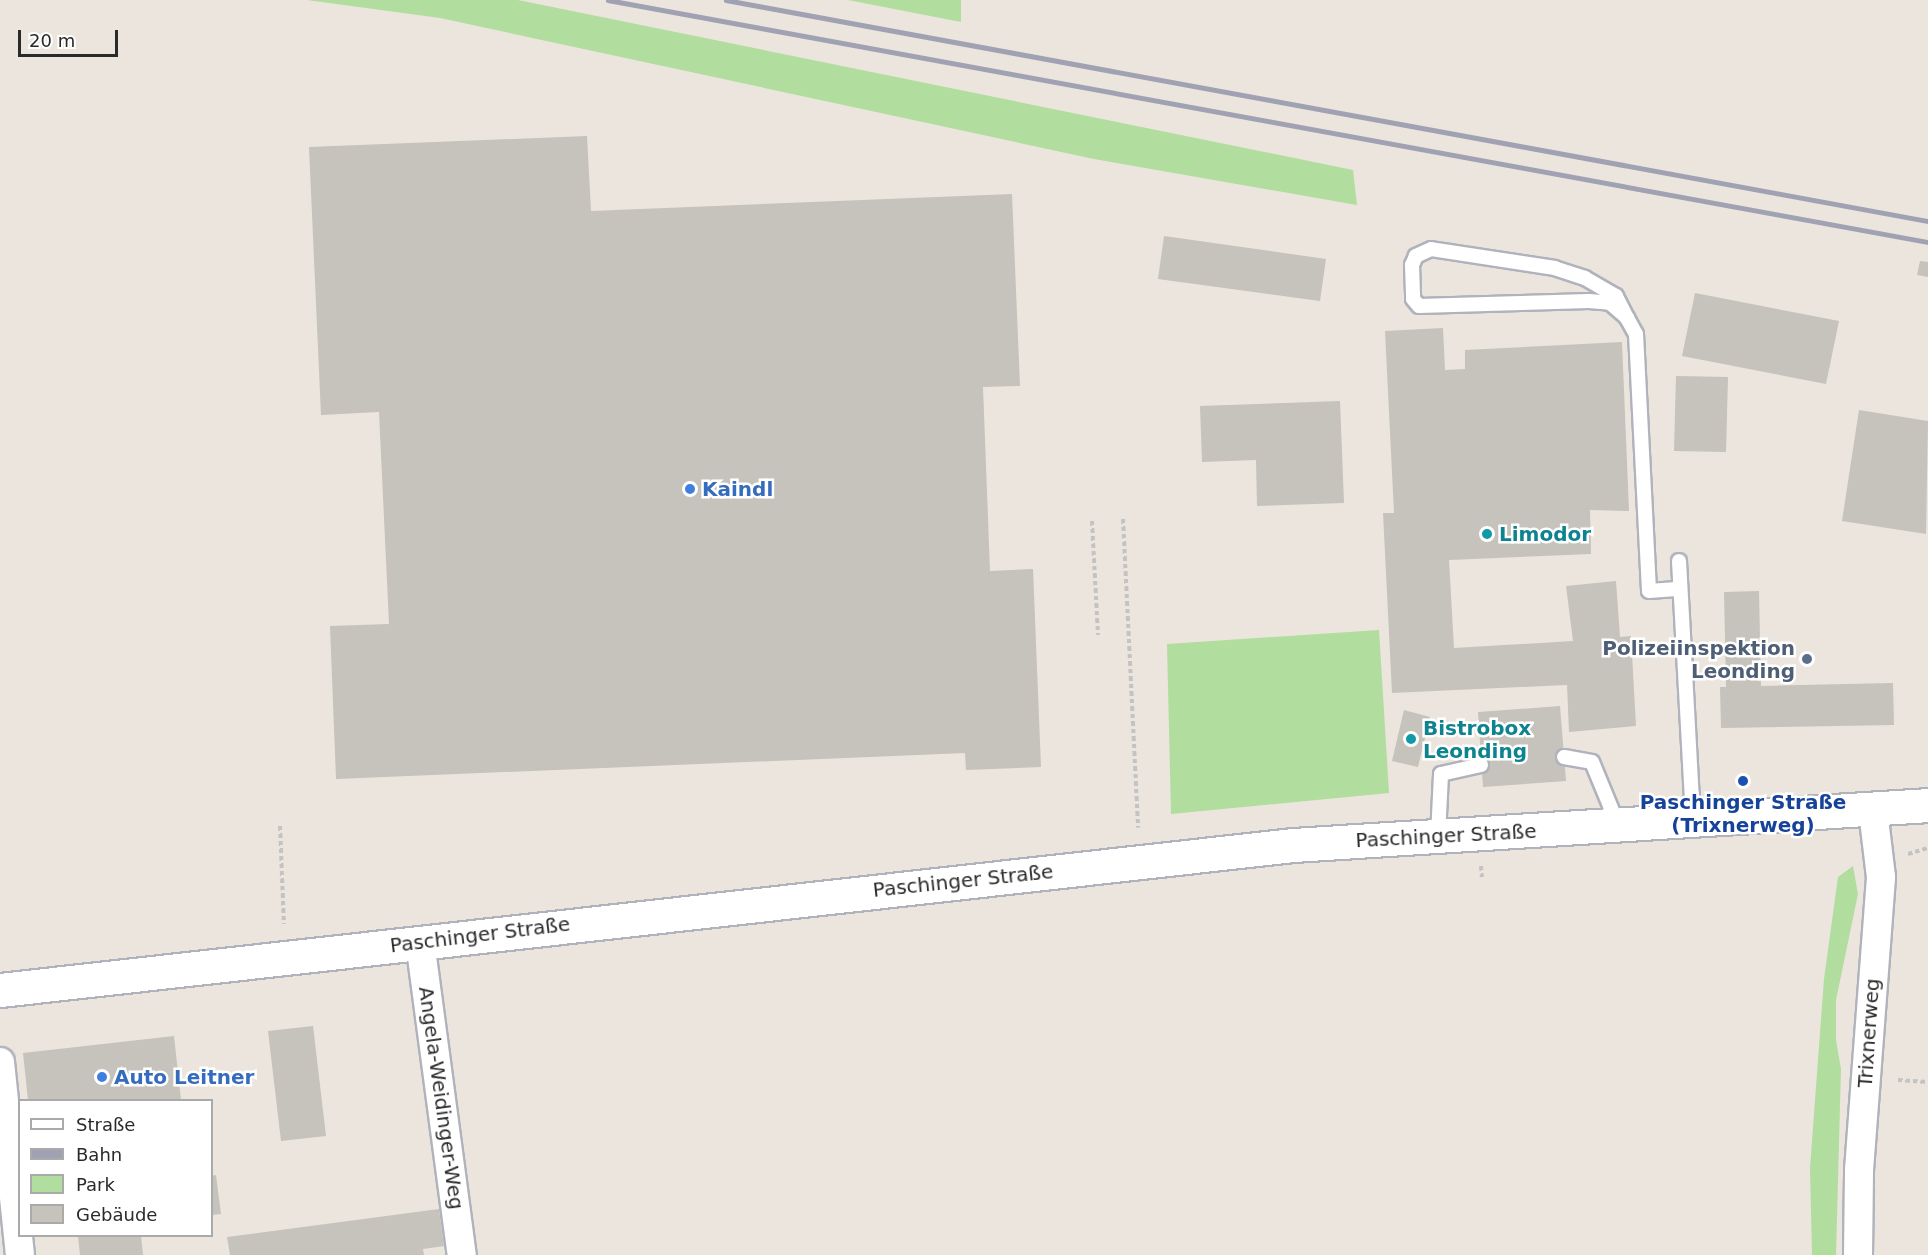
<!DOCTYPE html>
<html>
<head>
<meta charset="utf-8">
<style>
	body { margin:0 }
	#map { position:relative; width:1928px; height:1255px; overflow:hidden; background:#ebe5dd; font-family:"DejaVu Sans",sans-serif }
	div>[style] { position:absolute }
	.green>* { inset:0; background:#b1dd9e }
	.building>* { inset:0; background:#c6c2bc }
	.path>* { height:4px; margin-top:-2px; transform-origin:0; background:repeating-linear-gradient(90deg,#c3c3c3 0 4.5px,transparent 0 7.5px) }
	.roads { filter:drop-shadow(2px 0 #b0b3bc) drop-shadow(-2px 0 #b0b3bc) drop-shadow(0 2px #b0b3bc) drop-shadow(0 -2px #b0b3bc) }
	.service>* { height:14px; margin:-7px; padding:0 7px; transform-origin:7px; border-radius:7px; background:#fff }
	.minor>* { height:28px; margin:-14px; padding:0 14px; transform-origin:14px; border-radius:14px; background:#fff }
	.tertiary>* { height:33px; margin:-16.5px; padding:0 16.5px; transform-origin:16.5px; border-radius:16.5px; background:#fff }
	.rail>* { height:4.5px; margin:-2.25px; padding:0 2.25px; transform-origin:2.25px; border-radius:2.25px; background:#a0a2b3 }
	.dots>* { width:16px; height:16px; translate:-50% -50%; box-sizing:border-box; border:3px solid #fff; border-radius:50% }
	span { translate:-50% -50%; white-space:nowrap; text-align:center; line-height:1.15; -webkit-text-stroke:5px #fff; paint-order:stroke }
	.shop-label { font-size:20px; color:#366cbe; font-weight:700 }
	.left { translate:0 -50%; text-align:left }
	.culture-label { font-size:20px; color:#0d838f; font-weight:700 }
	.service-label { font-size:20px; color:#4e5e75; font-weight:700 }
	.right { translate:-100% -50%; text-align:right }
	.transit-label { font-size:20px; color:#164399; font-weight:700 }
	.street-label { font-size:20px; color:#2a2a2a }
	.legend { position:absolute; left:18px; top:1099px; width:195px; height:138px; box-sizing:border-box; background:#fff; border:2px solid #aaa; margin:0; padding:8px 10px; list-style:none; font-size:18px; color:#2a2a2a }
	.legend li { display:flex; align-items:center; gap:12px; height:30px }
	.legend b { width:30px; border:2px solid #aaa }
	.scale { position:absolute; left:18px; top:30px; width:100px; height:27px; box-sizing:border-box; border:3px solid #2a2a2a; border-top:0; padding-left:8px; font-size:18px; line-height:21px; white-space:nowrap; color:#2a2a2a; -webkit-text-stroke:4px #fff; paint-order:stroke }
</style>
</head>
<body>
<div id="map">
	<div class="green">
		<i style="clip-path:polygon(307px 0,518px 0,1353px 170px,1357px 205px,1094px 159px,440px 18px)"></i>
		<i style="clip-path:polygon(848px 0,961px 0,961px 22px)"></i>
		<i style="clip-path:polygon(1379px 630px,1389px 793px,1171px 814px,1167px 644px)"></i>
		<i style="clip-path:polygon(1853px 866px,1858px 894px,1836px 1000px,1836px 1040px,1841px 1069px,1836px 1255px,1812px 1255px,1810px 1168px,1824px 979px,1838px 877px)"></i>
	</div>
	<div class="building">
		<i style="clip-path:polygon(587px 136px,591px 211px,1012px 194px,1020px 386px,983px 387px,990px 571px,1033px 569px,1041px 767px,966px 770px,965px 753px,336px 779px,330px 626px,389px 624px,379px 412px,321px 415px,309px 147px)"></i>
		<i style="clip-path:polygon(1164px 236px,1326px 259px,1320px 301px,1158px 279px)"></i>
		<i style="clip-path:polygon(1920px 261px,1928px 262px,1928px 277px,1917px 275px)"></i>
		<i style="clip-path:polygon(1695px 293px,1839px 321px,1826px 384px,1682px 356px)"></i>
		<i style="clip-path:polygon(1443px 328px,1445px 370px,1465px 369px,1465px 350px,1622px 342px,1629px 511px,1590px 510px,1591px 554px,1449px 560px,1454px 648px,1573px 641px,1566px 586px,1616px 581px,1620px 637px,1631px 636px,1636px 726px,1569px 732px,1567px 685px,1392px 693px,1383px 513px,1394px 513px,1385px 331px)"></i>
		<i style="clip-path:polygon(1676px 376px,1728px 377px,1726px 452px,1674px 451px)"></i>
		<i style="clip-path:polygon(1340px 401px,1344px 503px,1257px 506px,1256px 460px,1202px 462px,1200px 406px)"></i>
		<i style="clip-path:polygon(1859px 410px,1928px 421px,1926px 534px,1842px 521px)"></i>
		<i style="clip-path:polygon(1759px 591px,1761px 686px,1893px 683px,1894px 725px,1721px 728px,1720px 687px,1726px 687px,1724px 592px)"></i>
		<i style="clip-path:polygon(1560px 706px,1566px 781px,1483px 787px,1478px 712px)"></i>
		<i style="clip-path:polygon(1404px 710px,1430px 717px,1418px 767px,1392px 761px)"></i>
		<i style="clip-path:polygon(313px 1026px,326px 1136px,281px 1141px,268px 1031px)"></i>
		<i style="clip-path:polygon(174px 1036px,181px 1100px,28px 1100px,23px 1053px)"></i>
		<i style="clip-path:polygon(216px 1175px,221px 1214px,212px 1215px,212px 1176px)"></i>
		<i style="clip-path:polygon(439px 1209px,444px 1246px,423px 1249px,424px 1255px,230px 1255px,227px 1237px)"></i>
		<i style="clip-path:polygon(78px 1236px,141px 1236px,143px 1255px,80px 1255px)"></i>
	</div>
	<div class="path">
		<i style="left:1123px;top:519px;width:309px;rotate:87.2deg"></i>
		<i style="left:1092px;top:521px;width:114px;rotate:87deg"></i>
		<i style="left:280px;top:826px;width:98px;rotate:87.7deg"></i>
		<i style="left:1908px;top:854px;width:21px;rotate:-17deg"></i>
		<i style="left:1481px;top:866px;width:11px;rotate:85deg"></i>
		<i style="left:1898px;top:1080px;width:30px;rotate:4deg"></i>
	</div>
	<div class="roads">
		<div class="service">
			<i style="left:1627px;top:318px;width:25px;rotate:-117deg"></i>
			<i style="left:1616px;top:296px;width:36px;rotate:-150deg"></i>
			<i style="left:1585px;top:278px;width:32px;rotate:-162deg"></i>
			<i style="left:1555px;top:268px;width:125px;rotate:-171.3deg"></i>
			<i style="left:1431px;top:249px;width:17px;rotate:155deg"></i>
			<i style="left:1416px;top:256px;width:10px;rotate:114deg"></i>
			<i style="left:1412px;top:265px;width:34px;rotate:88deg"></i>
			<i style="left:1413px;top:299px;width:9px;rotate:49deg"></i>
			<i style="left:1419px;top:306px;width:170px;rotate:-1.7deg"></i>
			<i style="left:1589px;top:301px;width:21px;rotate:5deg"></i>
			<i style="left:1610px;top:303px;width:23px;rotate:41deg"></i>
			<i style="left:1627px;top:318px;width:18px;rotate:61deg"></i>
			<i style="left:1636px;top:334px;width:257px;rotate:87.1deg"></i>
			<i style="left:1649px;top:591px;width:31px;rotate:-4deg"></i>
			<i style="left:1679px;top:561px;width:259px;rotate:86.9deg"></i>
			<i style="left:1564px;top:757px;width:28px;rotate:10deg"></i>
			<i style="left:1592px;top:762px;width:68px;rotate:67.6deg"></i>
			<i style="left:1438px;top:836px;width:62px;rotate:-87.2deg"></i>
			<i style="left:1441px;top:774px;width:41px;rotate:-12.7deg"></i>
		</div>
		<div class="minor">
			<i style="left:420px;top:942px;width:316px;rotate:82.4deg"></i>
			<i style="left:0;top:1062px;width:194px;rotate:84.1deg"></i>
			<i style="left:1858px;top:1255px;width:85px;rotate:-89.3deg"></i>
			<i style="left:1859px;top:1170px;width:294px;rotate:-85.7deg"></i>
			<i style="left:1881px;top:877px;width:66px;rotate:-96.9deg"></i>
		</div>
		<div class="tertiary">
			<i style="left:0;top:990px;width:1301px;rotate:-6.4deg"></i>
			<i style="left:1293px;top:845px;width:636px;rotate:-3.6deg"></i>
		</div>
	</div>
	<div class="rail">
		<i style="left:608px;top:0;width:1342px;rotate:10.39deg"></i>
		<i style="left:726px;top:0;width:1222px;rotate:10.42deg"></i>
	</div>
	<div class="dots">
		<i style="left:690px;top:489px;background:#3f7fe0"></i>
		<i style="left:1487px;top:534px;background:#0f9aa8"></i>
		<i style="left:1807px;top:659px;background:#5c6f8a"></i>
		<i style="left:1411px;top:739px;background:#0f9aa8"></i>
		<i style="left:1743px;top:781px;background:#1a4fb4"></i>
		<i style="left:102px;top:1077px;background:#3f7fe0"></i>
	</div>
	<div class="shop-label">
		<span class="left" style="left:702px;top:489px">Kaindl</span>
		<span class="left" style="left:114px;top:1077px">Auto Leitner</span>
	</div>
	<div class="culture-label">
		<span class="left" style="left:1499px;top:534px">Limodor</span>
		<span class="left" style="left:1423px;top:740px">Bistrobox<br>Leonding</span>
	</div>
	<div class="service-label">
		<span class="right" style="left:1795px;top:660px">Polizeiinspektion<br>Leonding</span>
	</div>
	<div class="transit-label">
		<span style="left:1743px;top:814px">Paschinger Straße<br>(Trixnerweg)</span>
	</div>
	<div class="street-label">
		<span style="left:1446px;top:836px;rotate:-3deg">Paschinger Straße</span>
		<span style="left:963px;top:881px;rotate:-6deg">Paschinger Straße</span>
		<span style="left:480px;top:935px;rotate:-7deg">Paschinger Straße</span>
		<span style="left:1869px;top:1033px;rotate:-86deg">Trixnerweg</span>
		<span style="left:441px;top:1098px;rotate:82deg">Angela-Weidinger-Weg</span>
	</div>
	<ul class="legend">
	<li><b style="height:8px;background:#fff"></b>Straße</li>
	<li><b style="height:8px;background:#a0a2b3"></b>Bahn</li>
	<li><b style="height:16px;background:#b1dd9e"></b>Park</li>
	<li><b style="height:16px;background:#c6c2bc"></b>Gebäude</li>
	</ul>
	<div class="scale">20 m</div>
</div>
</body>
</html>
